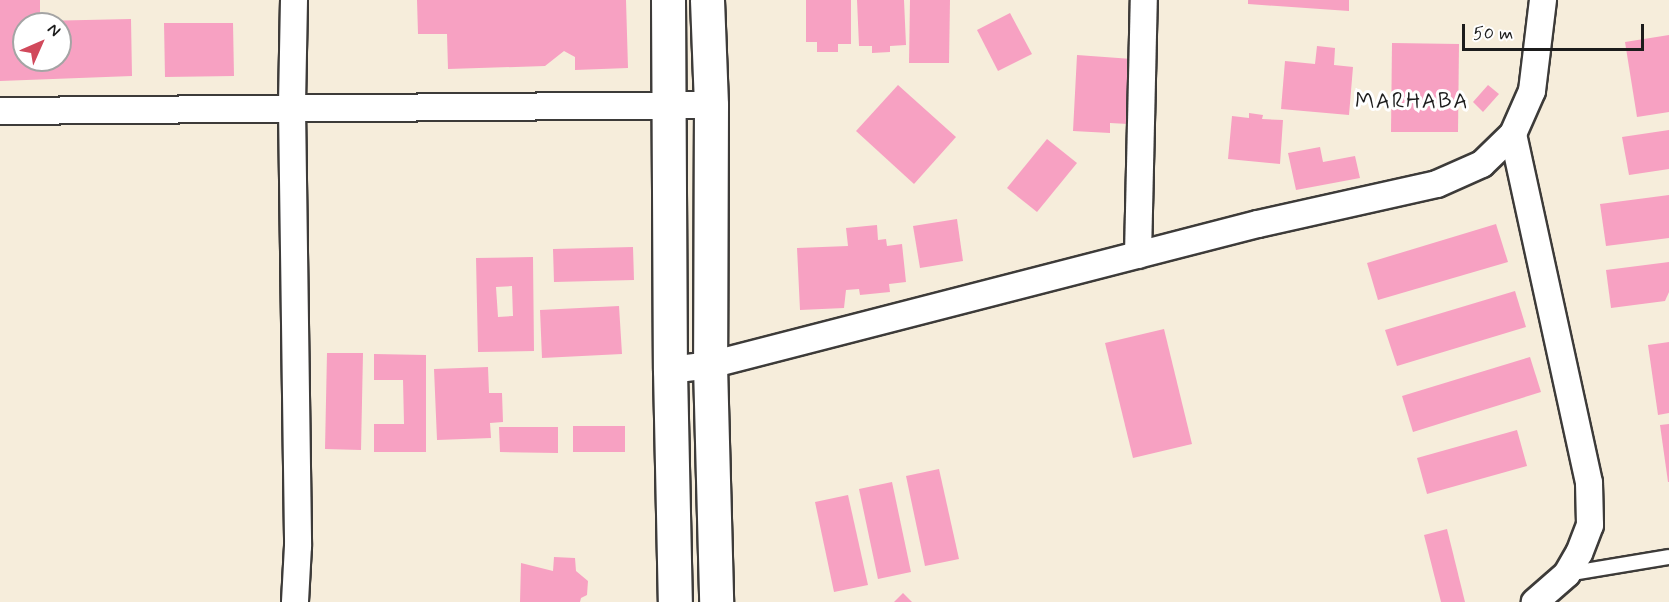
<!DOCTYPE html>
<html>
<head>
<meta charset="utf-8">
<style>
	body { margin:0 }
	#map { position:relative; width:1669px; height:602px; overflow:hidden; background:#f6eddb; font-family:Mynerve,sans-serif }
	div>[style] { position:absolute }
	.building>* { inset:0; background:#f7a1c2 }
	.roads { filter:drop-shadow(2px 0 #3d3b39) drop-shadow(-2px 0 #3d3b39) drop-shadow(0 2px #3d3b39) drop-shadow(0 -2px #3d3b39) }
	.lane>* { height:14px; margin:-7px; padding:0 7px; transform-origin:7px; border-radius:7px; background:#fff }
	.street>* { height:26px; margin:-13px; padding:0 13px; transform-origin:13px; border-radius:13px; background:#fff }
	.secondary>* { height:33px; margin:-16.5px; padding:0 16.5px; transform-origin:16.5px; border-radius:16.5px; background:#fff }
	span { translate:-50% -50%; white-space:nowrap; text-align:center; line-height:1.15; -webkit-text-stroke:6px #fff; paint-order:stroke }
	.neighbourhood-label { font-size:22px; color:#1c1c1c; letter-spacing:1.5px }
	.north { position:absolute; left:12px; top:12px; width:60px; height:60px; box-sizing:border-box; background:#fff; border:2px solid #a4a4a4; border-radius:50%; rotate:45deg; font-size:16px; font-weight:700; line-height:24px; text-align:center; color:#1c1c1c }
	.north::after { content:''; display:block; margin:auto; width:21px; height:27px; background:#d1495b; clip-path:polygon(50% 0,100% 100%,50% 72%,0 100%) }
	.scale { position:absolute; left:1462px; top:24px; width:182px; height:27px; box-sizing:border-box; border:3px solid #1c1c1c; border-top:0; padding-left:8px; font-size:18px; line-height:21px; white-space:nowrap; color:#1c1c1c; -webkit-text-stroke:4px #fff; paint-order:stroke }
</style>
</head>
<body>
<div id="map">
	<div class="building">
		<i style="clip-path:polygon(evenodd,0 0,40px 0,40px 21px,131px 19px,132px 76px,0 81px,0 0,24px 24px,60px 24px,60px 60px,24px 60px,24px 24px)"></i>
		<i style="clip-path:polygon(417px 0,626px 0,628px 68px,575px 70px,575px 57px,564px 51px,545px 66px,448px 69px,447px 34px,418px 34px)"></i>
		<i style="clip-path:polygon(806px 0,851px 0,851px 44px,838px 44px,838px 52px,817px 52px,817px 42px,806px 42px)"></i>
		<i style="clip-path:polygon(857px 0,904px 0,906px 45px,890px 46px,890px 52px,872px 53px,872px 46px,859px 46px)"></i>
		<i style="clip-path:polygon(910px 0,950px 0,949px 63px,909px 63px)"></i>
		<i style="clip-path:polygon(1248px 0,1349px 0,1349px 11px,1248px 4px)"></i>
		<i style="clip-path:polygon(1010px 13px,1032px 54px,998px 71px,977px 30px)"></i>
		<i style="clip-path:polygon(164px 23px,233px 23px,234px 76px,165px 77px)"></i>
		<i style="clip-path:polygon(1669px 35px,1669px 112px,1637px 117px,1625px 42px)"></i>
		<i style="clip-path:polygon(1392px 43px,1459px 44px,1458px 132px,1391px 132px)"></i>
		<i style="clip-path:polygon(1317px 46px,1335px 48px,1334px 65px,1353px 67px,1349px 115px,1281px 109px,1285px 61px,1315px 64px)"></i>
		<i style="clip-path:polygon(1077px 55px,1132px 59px,1128px 124px,1110px 123px,1110px 133px,1073px 131px)"></i>
		<i style="clip-path:polygon(898px 85px,956px 137px,914px 184px,856px 131px)"></i>
		<i style="clip-path:polygon(1488px 85px,1499px 94px,1483px 112px,1473px 102px)"></i>
		<i style="clip-path:polygon(1249px 113px,1263px 115px,1262px 119px,1283px 120px,1280px 164px,1228px 159px,1232px 116px,1249px 118px)"></i>
		<i style="clip-path:polygon(1669px 130px,1669px 169px,1629px 175px,1622px 137px)"></i>
		<i style="clip-path:polygon(1047px 139px,1077px 163px,1037px 212px,1007px 188px)"></i>
		<i style="clip-path:polygon(1320px 147px,1323px 162px,1355px 156px,1360px 178px,1296px 190px,1288px 153px)"></i>
		<i style="clip-path:polygon(1669px 195px,1669px 238px,1606px 246px,1600px 204px)"></i>
		<i style="clip-path:polygon(957px 219px,963px 261px,920px 268px,913px 226px)"></i>
		<i style="clip-path:polygon(1496px 224px,1508px 262px,1378px 300px,1367px 263px)"></i>
		<i style="clip-path:polygon(877px 225px,878px 240px,886px 239px,887px 246px,902px 244px,906px 282px,889px 284px,890px 292px,860px 295px,859px 289px,846px 290px,844px 308px,800px 310px,797px 248px,848px 246px,846px 228px)"></i>
		<i style="clip-path:polygon(633px 247px,634px 280px,554px 282px,553px 249px)"></i>
		<i style="clip-path:polygon(evenodd,533px 257px,534px 351px,478px 352px,476px 258px,533px 257px,512px 286px,513px 316px,498px 317px,496px 287px,512px 286px)"></i>
		<i style="clip-path:polygon(1669px 262px,1669px 292px,1665px 301px,1611px 308px,1606px 270px)"></i>
		<i style="clip-path:polygon(1515px 291px,1526px 327px,1397px 366px,1385px 330px)"></i>
		<i style="clip-path:polygon(619px 306px,622px 354px,542px 358px,540px 310px)"></i>
		<i style="clip-path:polygon(1164px 329px,1192px 444px,1133px 458px,1105px 343px)"></i>
		<i style="clip-path:polygon(1669px 342px,1669px 413px,1658px 415px,1648px 345px)"></i>
		<i style="clip-path:polygon(327px 353px,363px 353px,361px 450px,325px 449px)"></i>
		<i style="clip-path:polygon(374px 354px,426px 355px,426px 452px,374px 452px,374px 424px,404px 424px,403px 380px,374px 380px)"></i>
		<i style="clip-path:polygon(1530px 357px,1541px 392px,1413px 432px,1402px 396px)"></i>
		<i style="clip-path:polygon(488px 367px,489px 393px,502px 393px,503px 422px,490px 423px,491px 438px,437px 440px,434px 369px)"></i>
		<i style="clip-path:polygon(1669px 424px,1669px 482px,1668px 482px,1660px 425px)"></i>
		<i style="clip-path:polygon(573px 426px,625px 426px,625px 452px,573px 452px)"></i>
		<i style="clip-path:polygon(499px 427px,558px 427px,558px 453px,500px 452px)"></i>
		<i style="clip-path:polygon(1517px 430px,1527px 466px,1427px 494px,1417px 458px)"></i>
		<i style="clip-path:polygon(939px 469px,959px 559px,925px 566px,906px 476px)"></i>
		<i style="clip-path:polygon(892px 482px,911px 572px,878px 579px,859px 489px)"></i>
		<i style="clip-path:polygon(848px 495px,868px 585px,834px 592px,815px 502px)"></i>
		<i style="clip-path:polygon(1447px 529px,1465px 602px,1441px 602px,1424px 535px)"></i>
		<i style="clip-path:polygon(554px 557px,575px 558px,576px 571px,588px 581px,587px 595px,581px 598px,580px 602px,520px 602px,521px 563px,553px 571px)"></i>
		<i style="clip-path:polygon(903px 593px,912px 602px,894px 602px)"></i>
	</div>
	<div class="roads">
		<div class="lane">
			<i style="left:1567px;top:574px;width:103px;rotate:-9.5deg"></i>
		</div>
		<div class="street">
			<i style="left:294px;top:0;width:108px;rotate:91.1deg"></i>
			<i style="left:292px;top:108px;width:438px;rotate:89.2deg"></i>
			<i style="left:298px;top:546px;width:56px;rotate:93.1deg"></i>
			<i style="left:0;top:111px;width:711px;rotate:-0.48deg"></i>
			<i style="left:1513px;top:134px;width:357px;rotate:77.7deg"></i>
			<i style="left:1589px;top:483px;width:42px;rotate:88.6deg"></i>
			<i style="left:1590px;top:525px;width:30px;rotate:111deg"></i>
			<i style="left:1579px;top:553px;width:24px;rotate:120deg"></i>
			<i style="left:1567px;top:574px;width:43px;rotate:138.8deg"></i>
			<i style="left:1138px;top:255px;width:255px;rotate:-88.7deg"></i>
			<i style="left:670px;top:370px;width:40px;rotate:-7.1deg"></i>
			<i style="left:710px;top:365px;width:566px;rotate:-14.43deg"></i>
			<i style="left:1258px;top:224px;width:183px;rotate:-12.6deg"></i>
			<i style="left:1437px;top:184px;width:49px;rotate:-24deg"></i>
			<i style="left:1482px;top:164px;width:43px;rotate:-44.1deg"></i>
			<i style="left:1513px;top:134px;width:47px;rotate:-66.2deg"></i>
			<i style="left:1532px;top:91px;width:92px;rotate:-83.1deg"></i>
		</div>
		<div class="secondary">
			<i style="left:668px;top:0;width:370px;rotate:89.7deg"></i>
			<i style="left:670px;top:370px;width:232px;rotate:88.8deg"></i>
			<i style="left:707px;top:0;width:105px;rotate:87.8deg"></i>
			<i style="left:711px;top:105px;width:260px;rotate:90.2deg"></i>
			<i style="left:710px;top:365px;width:237px;rotate:88.5deg"></i>
		</div>
	</div>
	<div class="neighbourhood-label">
		<span style="left:1412px;top:103px">MARHABA</span>
	</div>
	<div class="north">N</div>
	<div class="scale">50 m</div>
</div>
</body>
</html>
